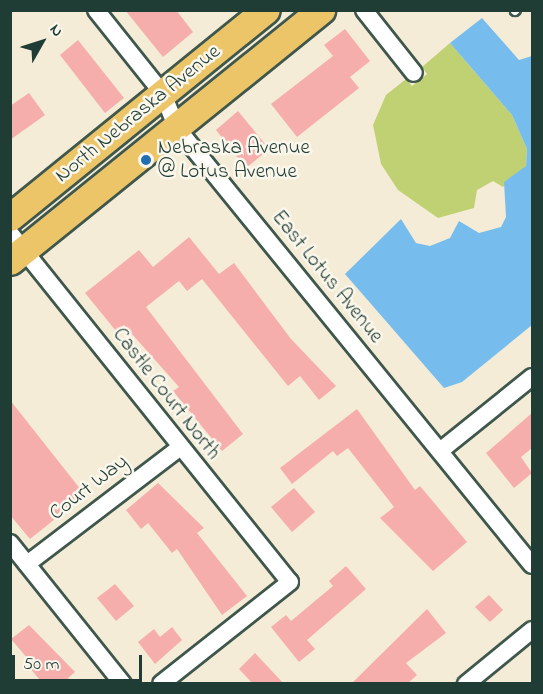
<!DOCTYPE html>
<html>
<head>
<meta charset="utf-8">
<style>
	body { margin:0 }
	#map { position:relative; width:543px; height:694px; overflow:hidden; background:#f4ecd6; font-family:"Indie Flower",sans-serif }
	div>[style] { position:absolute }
	.green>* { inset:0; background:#c0d173 }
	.water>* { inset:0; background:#76bded }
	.building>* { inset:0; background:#f6aeac }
	.roads { filter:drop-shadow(2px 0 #3f574c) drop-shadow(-2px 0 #3f574c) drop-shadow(0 2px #3f574c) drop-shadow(0 -2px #3f574c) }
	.service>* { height:8px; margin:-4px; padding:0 4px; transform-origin:4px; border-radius:4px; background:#fff }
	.minor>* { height:16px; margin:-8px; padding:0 8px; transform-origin:8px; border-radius:8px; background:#fff }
	.primary>* { height:27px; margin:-13.5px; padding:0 13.5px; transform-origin:13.5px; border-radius:13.5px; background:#edc569 }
	.dots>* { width:16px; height:16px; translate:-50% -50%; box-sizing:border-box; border:3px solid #fbf7ec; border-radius:50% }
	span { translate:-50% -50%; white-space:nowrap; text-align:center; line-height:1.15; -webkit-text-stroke:5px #fbf7ec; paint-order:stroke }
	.street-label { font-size:21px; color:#1f3d34 }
	.poi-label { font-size:21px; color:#1f3d34 }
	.left { translate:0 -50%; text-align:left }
	.frame { position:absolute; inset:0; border:12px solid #1f3d34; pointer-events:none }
	.north { position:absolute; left:12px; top:12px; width:60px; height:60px; -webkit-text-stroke:4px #fbf7ec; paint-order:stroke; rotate:51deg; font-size:16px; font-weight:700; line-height:24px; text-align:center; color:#1f3d34 }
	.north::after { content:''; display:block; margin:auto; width:21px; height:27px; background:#1f3d34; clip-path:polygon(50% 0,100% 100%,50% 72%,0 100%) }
	.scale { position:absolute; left:12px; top:655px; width:130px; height:27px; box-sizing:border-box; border:3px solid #1f3d34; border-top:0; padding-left:8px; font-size:18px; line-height:21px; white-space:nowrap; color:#1f3d34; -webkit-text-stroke:4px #fbf7ec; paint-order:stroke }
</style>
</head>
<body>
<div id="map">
	<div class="green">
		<i style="clip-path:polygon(450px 43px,512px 115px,527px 149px,526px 166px,503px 187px,493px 181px,477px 190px,474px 208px,438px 218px,398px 190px,381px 164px,373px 125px,386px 95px,406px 79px,412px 86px,427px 74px,422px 67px)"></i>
	</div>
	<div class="water">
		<i style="clip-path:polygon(482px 18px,519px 60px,532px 56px,532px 325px,462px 382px,444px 388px,345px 274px,401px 219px,416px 243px,430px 246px,450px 238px,459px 221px,479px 233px,501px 227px,506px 217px,504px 182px,526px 166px,527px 149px,512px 115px,450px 43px)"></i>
	</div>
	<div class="building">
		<i style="clip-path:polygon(125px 10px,176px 10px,193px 32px,163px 57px)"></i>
		<i style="clip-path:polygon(345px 29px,370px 61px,350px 77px,359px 88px,297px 137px,271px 104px,333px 56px,324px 45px)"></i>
		<i style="clip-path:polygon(78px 40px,124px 98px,105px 113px,60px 55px)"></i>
		<i style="clip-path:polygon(29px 93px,45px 115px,10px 140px,10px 106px)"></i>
		<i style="clip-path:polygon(238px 111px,269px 149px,246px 168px,216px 130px)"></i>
		<i style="clip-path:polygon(189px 237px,219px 274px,234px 263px,291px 339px,336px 386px,319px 400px,300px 376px,288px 386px,202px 279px,187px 291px,179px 281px,146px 307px,243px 434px,222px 451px,173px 391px,179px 387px,124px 325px,116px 331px,85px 293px,139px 250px,153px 267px)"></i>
		<i style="clip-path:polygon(10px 400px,85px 495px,30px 539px,10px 515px)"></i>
		<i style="clip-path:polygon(357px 409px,415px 490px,420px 486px,467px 542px,433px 571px,380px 518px,394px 507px,348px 448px,337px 456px,333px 451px,292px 484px,280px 468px)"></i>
		<i style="clip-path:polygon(532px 413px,532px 448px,521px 457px,532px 473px,514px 488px,486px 453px)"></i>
		<i style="clip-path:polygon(158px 483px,204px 528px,197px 533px,247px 596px,222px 615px,177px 549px,172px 553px,148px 523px,141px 529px,126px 510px)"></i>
		<i style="clip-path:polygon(294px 488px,315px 512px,292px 532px,271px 507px)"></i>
		<i style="clip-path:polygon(346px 566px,366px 589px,307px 640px,315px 649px,299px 662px,271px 627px,286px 615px,291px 621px,333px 586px,329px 581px)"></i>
		<i style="clip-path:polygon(115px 584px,134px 606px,116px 621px,97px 598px)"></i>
		<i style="clip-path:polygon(489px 595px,503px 610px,490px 622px,475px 607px)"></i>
		<i style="clip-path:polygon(427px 609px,446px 633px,406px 663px,417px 675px,407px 684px,351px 684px)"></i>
		<i style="clip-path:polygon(29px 625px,75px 672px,68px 678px,74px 684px,43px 684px,30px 668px,33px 665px,11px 639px)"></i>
		<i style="clip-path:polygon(172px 627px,182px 640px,155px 664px,138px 642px,154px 629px,160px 637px)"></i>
		<i style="clip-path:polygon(255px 653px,284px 684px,253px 684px,239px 669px)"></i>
	</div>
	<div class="roads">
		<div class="service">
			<i style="left:515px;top:11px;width:1px;rotate:-45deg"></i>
		</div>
		<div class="minor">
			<i style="left:96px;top:10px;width:107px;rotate:51.4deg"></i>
			<i style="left:163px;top:94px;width:35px;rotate:68deg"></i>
			<i style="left:176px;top:127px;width:564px;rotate:50.9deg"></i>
			<i style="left:364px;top:10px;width:80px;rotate:51.6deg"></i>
			<i style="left:10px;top:233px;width:447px;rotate:51.3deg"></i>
			<i style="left:290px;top:582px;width:164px;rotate:141.7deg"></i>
			<i style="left:440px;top:451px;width:118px;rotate:-38.8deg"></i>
			<i style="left:10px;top:543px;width:181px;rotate:51.3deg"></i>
			<i style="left:27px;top:564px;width:191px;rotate:-37.3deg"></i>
			<i style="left:466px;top:684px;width:85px;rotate:-39.3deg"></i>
		</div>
		<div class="primary">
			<i style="left:10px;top:217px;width:329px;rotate:-39deg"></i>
			<i style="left:10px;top:261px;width:400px;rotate:-38.9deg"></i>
		</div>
	</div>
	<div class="dots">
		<i style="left:146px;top:160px;background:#1f6fb2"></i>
	</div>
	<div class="street-label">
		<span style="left:138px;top:114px;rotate:-39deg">North Nebraska Avenue</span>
		<span style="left:327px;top:277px;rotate:51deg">East Lotus Avenue</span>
		<span style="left:166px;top:394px;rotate:52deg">Castle Court North</span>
		<span style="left:89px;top:488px;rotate:-38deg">Court Way</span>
	</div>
	<div class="poi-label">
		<span class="left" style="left:158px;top:160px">Nebraska Avenue<br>@ Lotus Avenue</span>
	</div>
	<div class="frame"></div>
	<div class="north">N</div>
	<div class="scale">50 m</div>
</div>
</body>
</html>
